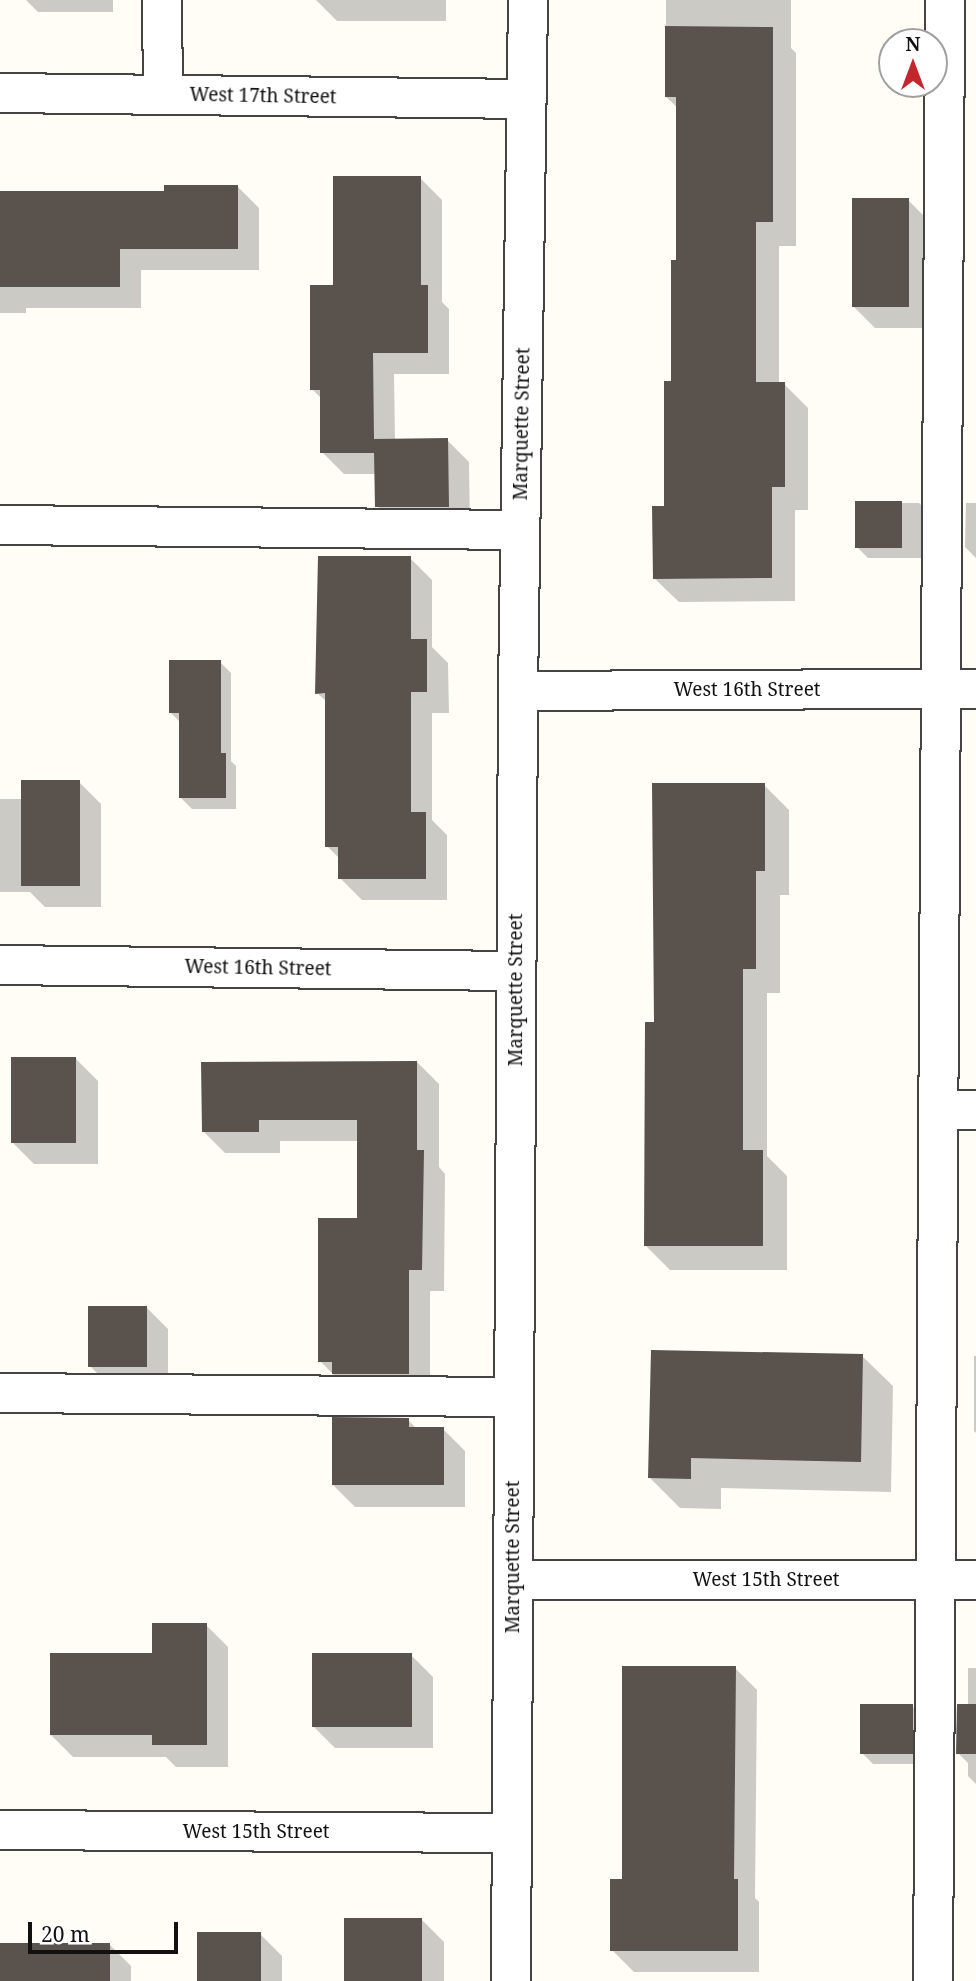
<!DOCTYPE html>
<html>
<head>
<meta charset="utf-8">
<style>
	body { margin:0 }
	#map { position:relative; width:976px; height:1981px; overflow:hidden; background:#fffdf5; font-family:"Noto Serif",serif }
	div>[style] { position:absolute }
	.shadow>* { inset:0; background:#0003 }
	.building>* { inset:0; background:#5a524d }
	.roads { filter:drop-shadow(2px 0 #444) drop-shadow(-2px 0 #444) drop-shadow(0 2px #444) drop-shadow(0 -2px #444) }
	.minor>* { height:38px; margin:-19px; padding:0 19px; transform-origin:19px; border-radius:19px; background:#fff }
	span { translate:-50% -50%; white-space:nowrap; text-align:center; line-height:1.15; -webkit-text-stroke:7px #fff; paint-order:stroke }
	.street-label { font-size:19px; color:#111 }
	.north { position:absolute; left:878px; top:28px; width:70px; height:70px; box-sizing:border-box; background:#fff; border:2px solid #a0a0a0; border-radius:50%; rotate:0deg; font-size:19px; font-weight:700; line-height:28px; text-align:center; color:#111 }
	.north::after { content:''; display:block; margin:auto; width:24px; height:32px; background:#c4262e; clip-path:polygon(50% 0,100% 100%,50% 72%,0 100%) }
	.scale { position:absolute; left:28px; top:1922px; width:150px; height:32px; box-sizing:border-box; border:4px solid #111; border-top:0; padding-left:9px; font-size:21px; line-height:24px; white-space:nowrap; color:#111; -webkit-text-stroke:5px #fff; paint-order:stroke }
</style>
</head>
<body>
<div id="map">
	<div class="shadow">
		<i style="clip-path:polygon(26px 0,113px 0,113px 12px,38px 12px)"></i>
		<i style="clip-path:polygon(316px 0,446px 0,446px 21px,337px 21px)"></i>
		<i style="clip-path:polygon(666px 0,791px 0,791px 48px,796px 53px,796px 246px,779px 246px,779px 384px,784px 384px,808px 408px,808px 510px,795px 510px,795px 601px,679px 602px,654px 578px,666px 508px,678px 262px,678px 108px,666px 97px)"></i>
		<i style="clip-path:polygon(420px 178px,442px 200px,442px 302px,449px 309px,449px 374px,394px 374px,395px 440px,447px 440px,469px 462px,470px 529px,399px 528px,377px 506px,376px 474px,344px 474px,322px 452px,321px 398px,312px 389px,335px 287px)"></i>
		<i style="clip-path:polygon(237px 186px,259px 208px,259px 270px,141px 270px,141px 308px,26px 308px,26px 313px,0 313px,0 193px,166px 193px)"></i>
		<i style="clip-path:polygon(908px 200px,930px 222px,930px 328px,875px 328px,853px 306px)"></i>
		<i style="clip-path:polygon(857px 503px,919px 503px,931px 514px,930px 558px,868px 558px,857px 547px)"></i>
		<i style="clip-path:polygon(966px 503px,976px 503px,976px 558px,965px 547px)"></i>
		<i style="clip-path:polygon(410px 558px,432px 580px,432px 647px,448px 663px,449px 713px,432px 713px,432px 820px,447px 835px,447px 900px,362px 900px,340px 878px,340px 859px,327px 846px,327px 702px,317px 693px)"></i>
		<i style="clip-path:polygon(220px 662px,231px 673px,231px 761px,236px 766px,236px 809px,192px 809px,181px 798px,181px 723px,171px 713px)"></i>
		<i style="clip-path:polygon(79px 782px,101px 804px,101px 907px,45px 907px,30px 892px,0 892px,0 799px,23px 799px)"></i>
		<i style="clip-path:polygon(764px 785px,789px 810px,789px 895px,780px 895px,780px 993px,767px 993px,767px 1156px,787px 1176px,787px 1270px,670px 1270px,646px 1246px,656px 1024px)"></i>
		<i style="clip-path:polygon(76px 1059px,98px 1081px,98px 1164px,34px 1164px,12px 1142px)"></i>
		<i style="clip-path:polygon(417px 1062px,439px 1084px,439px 1167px,445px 1174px,444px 1291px,430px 1291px,430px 1396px,342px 1383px,320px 1361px,358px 1220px,358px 1141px,280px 1141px,280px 1153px,225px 1153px,203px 1131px)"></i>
		<i style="clip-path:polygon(146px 1307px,168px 1329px,168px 1388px,112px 1388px,90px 1366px)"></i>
		<i style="clip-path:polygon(862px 1356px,893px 1386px,891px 1492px,721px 1488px,721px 1509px,680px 1508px,649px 1477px)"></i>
		<i style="clip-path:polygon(974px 1356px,976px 1356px,976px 1433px,974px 1431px)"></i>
		<i style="clip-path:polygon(408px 1420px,417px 1429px,443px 1429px,465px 1451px,465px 1507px,355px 1507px,333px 1485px)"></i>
		<i style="clip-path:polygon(206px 1625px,228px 1647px,228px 1767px,176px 1767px,166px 1757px,73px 1757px,51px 1735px,154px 1655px)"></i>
		<i style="clip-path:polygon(411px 1655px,433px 1677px,433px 1748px,335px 1748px,313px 1726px)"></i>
		<i style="clip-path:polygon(735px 1668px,757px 1690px,755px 1898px,759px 1902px,759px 1972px,634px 1972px,612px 1950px)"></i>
		<i style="clip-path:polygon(968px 1668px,976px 1668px,976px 1784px,968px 1776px,968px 1763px,958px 1753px,968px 1706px)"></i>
		<i style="clip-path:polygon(912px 1706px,923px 1717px,923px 1764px,873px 1764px,862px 1753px)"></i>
		<i style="clip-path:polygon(345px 1920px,422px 1920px,444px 1942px,444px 1981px,344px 1981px)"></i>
		<i style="clip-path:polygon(260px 1934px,282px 1956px,282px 1981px,199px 1981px)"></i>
		<i style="clip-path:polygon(0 1943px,109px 1944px,131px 1966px,131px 1981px,0 1981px)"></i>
	</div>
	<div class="building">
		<i style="clip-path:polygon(665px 26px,773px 27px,773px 222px,756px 222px,756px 382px,785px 382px,785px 487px,772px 487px,772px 578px,653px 579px,652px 506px,664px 506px,664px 381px,671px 381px,671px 260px,676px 260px,676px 97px,665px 97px)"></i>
		<i style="clip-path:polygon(333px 176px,421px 176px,421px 285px,428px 285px,428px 353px,373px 353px,374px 439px,448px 438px,449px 507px,375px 507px,374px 453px,320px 453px,320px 390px,310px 390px,310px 285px,333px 285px)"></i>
		<i style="clip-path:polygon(164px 185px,238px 185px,238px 249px,120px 249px,120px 287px,0 287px,0 191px,164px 191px)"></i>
		<i style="clip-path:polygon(852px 198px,909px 198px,909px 307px,852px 307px)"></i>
		<i style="clip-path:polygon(855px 501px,902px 501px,902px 548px,855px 548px)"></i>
		<i style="clip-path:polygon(318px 556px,411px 556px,411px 639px,427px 639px,427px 692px,411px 692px,411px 812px,426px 812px,426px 879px,338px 879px,338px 847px,325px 847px,325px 693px,315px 694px)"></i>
		<i style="clip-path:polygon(169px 660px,221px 660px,221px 753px,226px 753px,226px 798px,179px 798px,179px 713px,169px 713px)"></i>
		<i style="clip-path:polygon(21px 780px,80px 780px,80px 886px,21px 886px)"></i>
		<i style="clip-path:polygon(652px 783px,765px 783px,765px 871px,756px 871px,756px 969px,743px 969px,743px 1150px,763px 1150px,763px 1246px,644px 1246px,645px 1022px,654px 1022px)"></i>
		<i style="clip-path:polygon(11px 1057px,76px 1057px,76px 1143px,11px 1143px)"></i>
		<i style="clip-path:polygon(417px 1061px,417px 1150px,424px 1150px,422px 1270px,409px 1270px,409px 1374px,332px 1374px,332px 1362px,318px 1362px,318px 1218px,357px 1218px,357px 1120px,259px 1120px,259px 1132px,202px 1132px,201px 1062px)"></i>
		<i style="clip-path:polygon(88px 1306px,147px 1306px,147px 1367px,88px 1367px)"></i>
		<i style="clip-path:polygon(651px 1350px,863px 1354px,861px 1462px,691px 1458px,691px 1479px,648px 1478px)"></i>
		<i style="clip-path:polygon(332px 1417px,409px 1418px,409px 1427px,444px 1427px,444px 1485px,332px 1485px)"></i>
		<i style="clip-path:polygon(152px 1623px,207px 1623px,207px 1745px,152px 1745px,152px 1735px,50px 1735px,50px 1653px,152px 1653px)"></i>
		<i style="clip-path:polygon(312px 1653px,412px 1653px,412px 1727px,312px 1727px)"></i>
		<i style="clip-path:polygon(622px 1666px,736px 1666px,734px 1879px,738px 1879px,738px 1951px,610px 1951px,610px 1879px,622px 1879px)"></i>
		<i style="clip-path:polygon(860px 1704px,913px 1704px,913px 1754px,860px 1754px)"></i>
		<i style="clip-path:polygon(957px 1704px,976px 1704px,976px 1754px,956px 1754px)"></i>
		<i style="clip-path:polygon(344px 1918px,422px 1918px,422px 1981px,344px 1981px)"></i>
		<i style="clip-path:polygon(197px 1932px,261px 1932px,261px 1981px,197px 1981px)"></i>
		<i style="clip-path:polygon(0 1943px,110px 1943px,110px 1981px,0 1981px)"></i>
	</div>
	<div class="roads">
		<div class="minor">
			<i style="left:162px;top:0;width:95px;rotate:89.4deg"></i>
			<i style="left:0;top:93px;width:526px;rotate:0.65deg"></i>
			<i style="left:0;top:525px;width:520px;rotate:0.55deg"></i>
			<i style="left:518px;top:691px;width:458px;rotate:-0.3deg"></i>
			<i style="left:0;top:965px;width:516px;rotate:0.67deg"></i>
			<i style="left:939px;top:1110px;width:37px"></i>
			<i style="left:0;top:1393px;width:514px;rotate:0.45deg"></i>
			<i style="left:513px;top:1580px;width:463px"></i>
			<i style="left:0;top:1830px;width:512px;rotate:0.34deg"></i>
			<i style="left:511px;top:1981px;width:1290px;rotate:-89.69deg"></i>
			<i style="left:518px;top:691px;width:691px;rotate:-89.17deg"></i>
			<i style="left:933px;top:1981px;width:1981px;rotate:-89.65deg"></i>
		</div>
	</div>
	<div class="street-label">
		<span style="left:263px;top:96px;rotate:1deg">West 17th Street</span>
		<span style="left:522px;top:424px;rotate:-89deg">Marquette Street</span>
		<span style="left:747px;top:690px">West 16th Street</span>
		<span style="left:258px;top:968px;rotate:1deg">West 16th Street</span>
		<span style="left:516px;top:990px;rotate:-90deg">Marquette Street</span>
		<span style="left:513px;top:1557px;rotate:-90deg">Marquette Street</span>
		<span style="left:766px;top:1580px">West 15th Street</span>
		<span style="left:256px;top:1832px">West 15th Street</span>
	</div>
	<div class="north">N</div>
	<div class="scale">20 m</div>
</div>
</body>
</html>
